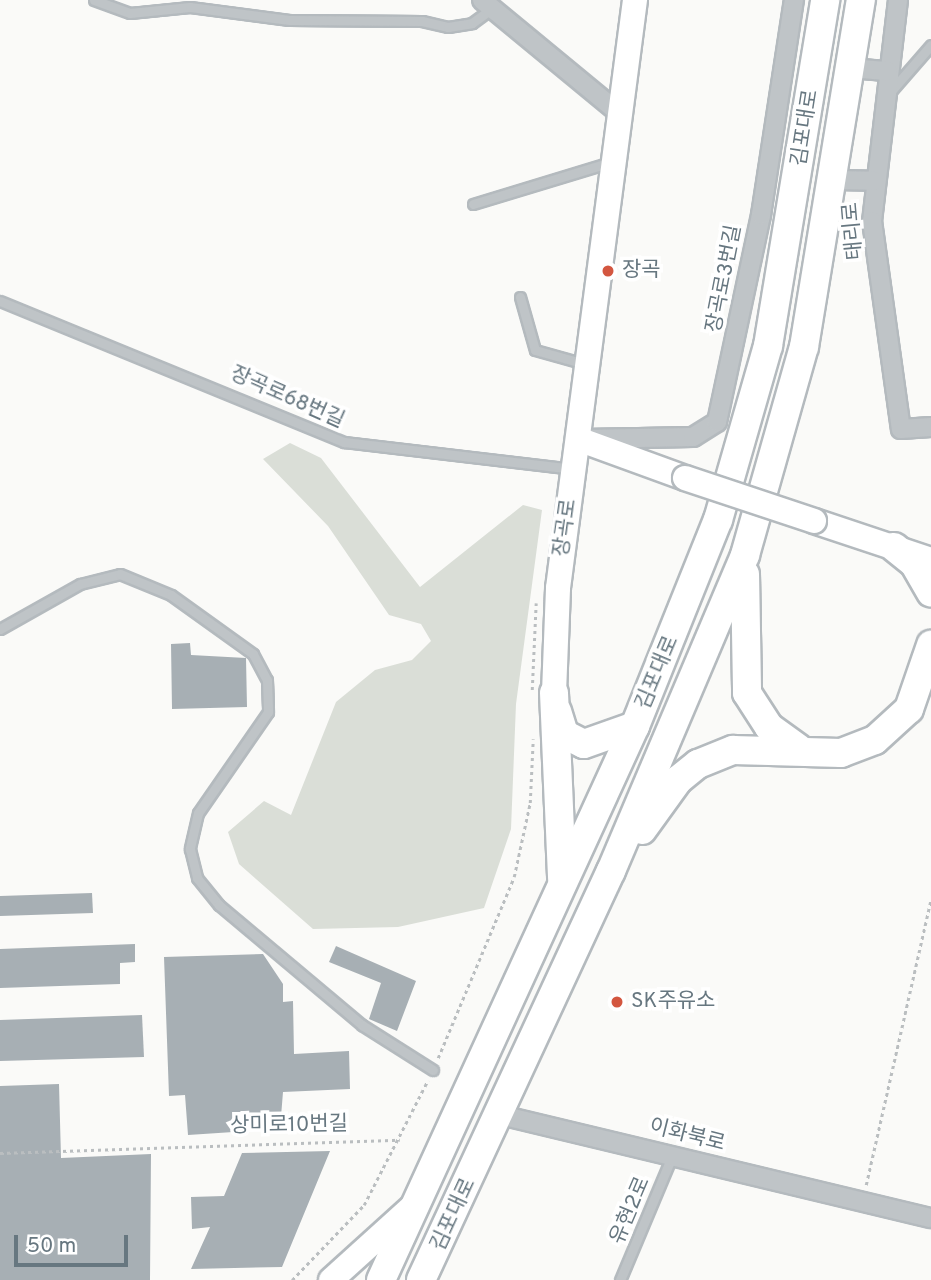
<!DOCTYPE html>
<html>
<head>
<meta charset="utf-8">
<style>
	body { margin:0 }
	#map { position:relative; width:931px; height:1280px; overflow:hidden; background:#fafaf8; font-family:Overpass,"Noto Sans KR",sans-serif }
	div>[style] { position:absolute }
	.green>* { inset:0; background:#daded7 }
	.building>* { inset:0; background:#a7afb4 }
	.path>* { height:2.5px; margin-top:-1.25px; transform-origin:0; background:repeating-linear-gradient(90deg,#babec0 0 3.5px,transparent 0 7px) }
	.roads { filter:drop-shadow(2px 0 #b4babe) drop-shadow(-2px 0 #b4babe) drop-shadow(0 2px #b4babe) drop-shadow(0 -2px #b4babe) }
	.lane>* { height:9px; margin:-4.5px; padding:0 4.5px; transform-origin:4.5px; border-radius:4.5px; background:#bfc4c7 }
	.street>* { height:18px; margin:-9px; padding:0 9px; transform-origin:9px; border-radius:9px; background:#bfc4c7 }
	.secondary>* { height:24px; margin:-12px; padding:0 12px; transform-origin:12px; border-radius:12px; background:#fff }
	.primary>* { height:28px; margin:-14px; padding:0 14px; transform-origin:14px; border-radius:14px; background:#fff }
	.bridges { filter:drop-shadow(2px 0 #b4babe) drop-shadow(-2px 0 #b4babe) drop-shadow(0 2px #b4babe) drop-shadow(0 -2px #b4babe) }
	.secondary-bridge>* { height:24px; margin:-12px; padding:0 12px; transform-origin:12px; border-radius:12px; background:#fff }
	.dots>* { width:19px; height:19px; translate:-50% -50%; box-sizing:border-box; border:4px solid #fff; border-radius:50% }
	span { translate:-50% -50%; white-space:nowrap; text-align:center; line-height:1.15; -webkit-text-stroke:7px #fff; paint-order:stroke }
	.street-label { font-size:21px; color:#677780 }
	.poi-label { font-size:21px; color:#677780 }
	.left { translate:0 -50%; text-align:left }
	.scale { position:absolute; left:14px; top:1235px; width:114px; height:32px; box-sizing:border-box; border:4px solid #677780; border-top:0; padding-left:9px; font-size:21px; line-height:24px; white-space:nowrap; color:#677780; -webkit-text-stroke:5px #fff; paint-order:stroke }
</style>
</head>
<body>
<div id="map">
	<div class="green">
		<i style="clip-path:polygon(290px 443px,321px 458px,420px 587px,523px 505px,542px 510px,516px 704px,511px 829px,484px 908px,398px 927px,313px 929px,239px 864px,228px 832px,264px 801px,291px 815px,336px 702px,375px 670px,412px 660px,431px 641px,421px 624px,389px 615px,328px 526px,263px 459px)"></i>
	</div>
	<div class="building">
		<i style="clip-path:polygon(190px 643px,191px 655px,246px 658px,247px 707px,172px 709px,171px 644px)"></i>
		<i style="clip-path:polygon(92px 893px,93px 913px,0 916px,0 896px)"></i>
		<i style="clip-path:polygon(135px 944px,135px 962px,120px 963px,120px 984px,0 988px,0 949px)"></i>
		<i style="clip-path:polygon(336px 946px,416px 981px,397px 1031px,369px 1019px,381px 983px,329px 962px)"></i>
		<i style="clip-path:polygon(263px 954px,283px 984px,283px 1002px,293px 1001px,294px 1054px,349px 1051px,350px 1089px,283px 1092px,280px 1129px,188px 1135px,185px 1095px,169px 1096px,164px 957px)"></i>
		<i style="clip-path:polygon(142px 1015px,144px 1057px,0 1061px,0 1020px)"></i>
		<i style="clip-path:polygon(59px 1084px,61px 1158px,151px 1154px,150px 1280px,0 1280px,0 1086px)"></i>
		<i style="clip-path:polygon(330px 1151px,282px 1267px,191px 1269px,210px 1227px,192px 1229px,191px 1197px,224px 1196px,242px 1153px)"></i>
	</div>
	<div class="path">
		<i style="left:532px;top:690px;width:87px;rotate:-87.4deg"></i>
		<i style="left:438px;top:1058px;width:196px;rotate:-67.2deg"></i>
		<i style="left:514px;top:877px;width:76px;rotate:-77.8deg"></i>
		<i style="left:530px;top:803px;width:64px;rotate:-87.3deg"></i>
		<i style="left:0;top:1153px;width:400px;rotate:-1.9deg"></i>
		<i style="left:866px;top:1185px;width:294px;rotate:-77.2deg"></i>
		<i style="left:292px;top:1280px;width:104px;rotate:-46.2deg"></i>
		<i style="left:364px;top:1205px;width:140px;rotate:-62.9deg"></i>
	</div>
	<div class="roads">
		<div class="lane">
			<i style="left:94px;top:0;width:38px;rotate:20deg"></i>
			<i style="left:130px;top:13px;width:60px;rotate:-5.7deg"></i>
			<i style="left:190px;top:7px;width:100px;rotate:7.5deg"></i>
			<i style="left:289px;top:20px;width:133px;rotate:0.4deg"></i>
			<i style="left:422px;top:21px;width:27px;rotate:13deg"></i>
			<i style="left:448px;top:27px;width:24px;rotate:-9deg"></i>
			<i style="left:472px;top:23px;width:26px;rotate:-36deg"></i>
			<i style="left:891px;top:91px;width:61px;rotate:-49deg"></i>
			<i style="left:473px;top:204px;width:144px;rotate:-16.9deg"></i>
			<i style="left:520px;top:297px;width:55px;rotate:74.2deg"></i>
			<i style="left:535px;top:350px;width:52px;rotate:15.6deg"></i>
			<i style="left:0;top:301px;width:372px;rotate:22.3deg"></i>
			<i style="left:344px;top:442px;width:231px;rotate:6.7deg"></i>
			<i style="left:0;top:629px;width:92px;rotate:-29.4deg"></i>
			<i style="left:80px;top:584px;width:41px;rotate:-14deg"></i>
			<i style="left:120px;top:574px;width:55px;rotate:22.4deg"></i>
			<i style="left:171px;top:595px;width:101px;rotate:35.7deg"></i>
			<i style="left:253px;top:654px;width:30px;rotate:62deg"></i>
			<i style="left:267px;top:680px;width:32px;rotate:88deg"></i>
			<i style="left:268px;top:712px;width:123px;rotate:124.7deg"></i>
			<i style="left:198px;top:813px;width:37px;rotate:103deg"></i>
			<i style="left:190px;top:849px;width:30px;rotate:76deg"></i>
			<i style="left:197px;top:878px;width:35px;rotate:51deg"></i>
			<i style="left:219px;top:905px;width:187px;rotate:40deg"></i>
			<i style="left:362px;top:1025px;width:84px;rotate:32.4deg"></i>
			<i style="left:620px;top:1280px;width:134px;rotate:-67.2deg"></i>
		</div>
		<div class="street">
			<i style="left:482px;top:0;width:176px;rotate:39.5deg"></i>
			<i style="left:898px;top:0;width:223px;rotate:96.7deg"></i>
			<i style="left:872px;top:221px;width:210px;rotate:82.1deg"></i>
			<i style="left:901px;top:429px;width:30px;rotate:-4deg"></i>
			<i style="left:851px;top:68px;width:37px;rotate:5deg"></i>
			<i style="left:835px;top:180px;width:39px;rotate:1deg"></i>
			<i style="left:583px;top:439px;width:110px;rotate:-1deg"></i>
			<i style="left:693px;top:437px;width:28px;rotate:-32deg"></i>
			<i style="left:717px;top:422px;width:212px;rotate:-78deg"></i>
			<i style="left:761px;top:215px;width:218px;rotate:-81.3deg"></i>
			<i style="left:501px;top:1115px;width:442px;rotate:13.5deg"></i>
		</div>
		<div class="secondary">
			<i style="left:578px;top:439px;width:114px;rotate:20deg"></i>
			<i style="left:814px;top:521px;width:123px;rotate:18.4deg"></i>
			<i style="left:554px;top:693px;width:105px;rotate:-87.8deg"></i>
			<i style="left:558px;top:588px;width:593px;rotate:-82.54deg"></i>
			<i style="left:331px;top:1280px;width:112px;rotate:-42.1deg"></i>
		</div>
		<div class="primary">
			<i style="left:894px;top:547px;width:26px;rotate:39deg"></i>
			<i style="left:914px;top:563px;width:34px;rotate:60deg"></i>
			<i style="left:745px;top:574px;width:119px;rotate:89deg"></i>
			<i style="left:747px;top:693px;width:40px;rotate:57.1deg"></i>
			<i style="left:769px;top:727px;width:36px;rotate:36deg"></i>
			<i style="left:554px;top:693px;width:186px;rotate:87.5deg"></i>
			<i style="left:557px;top:711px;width:24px;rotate:73deg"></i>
			<i style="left:564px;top:734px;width:22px;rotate:27deg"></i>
			<i style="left:584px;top:744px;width:54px;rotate:-19.4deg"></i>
			<i style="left:642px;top:830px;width:62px;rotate:-54.2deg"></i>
			<i style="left:678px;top:780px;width:26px;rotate:-39deg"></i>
			<i style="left:698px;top:764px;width:38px;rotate:-22deg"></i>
			<i style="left:733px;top:750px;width:108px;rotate:1.6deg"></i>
			<i style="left:841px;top:753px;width:36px;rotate:-21deg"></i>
			<i style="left:875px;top:740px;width:46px;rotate:-42.4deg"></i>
			<i style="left:909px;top:709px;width:68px;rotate:-71deg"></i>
			<i style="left:381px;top:1280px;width:609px;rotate:-65.37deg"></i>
			<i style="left:635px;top:726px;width:222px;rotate:-68.1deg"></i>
			<i style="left:718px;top:520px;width:181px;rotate:-74deg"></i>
			<i style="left:768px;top:346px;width:351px;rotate:-80.6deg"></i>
			<i style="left:421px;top:1280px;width:451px;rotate:-65.1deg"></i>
			<i style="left:611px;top:871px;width:343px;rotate:-67deg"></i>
			<i style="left:745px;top:555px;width:216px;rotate:-74.2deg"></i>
			<i style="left:804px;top:347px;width:352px;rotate:-80.7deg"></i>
		</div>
	</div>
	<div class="bridges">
		<div class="secondary-bridge">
			<i style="left:685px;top:478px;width:136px;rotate:18.4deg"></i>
		</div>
	</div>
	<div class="dots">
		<i style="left:608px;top:271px;background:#d3563f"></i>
		<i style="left:617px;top:1002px;background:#d3563f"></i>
	</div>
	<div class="street-label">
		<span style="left:806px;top:128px;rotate:-81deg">김포대로</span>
		<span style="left:854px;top:231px;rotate:-95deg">태리로</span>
		<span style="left:725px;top:279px;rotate:-79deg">장곡로3번길</span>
		<span style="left:287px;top:398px;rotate:24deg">장곡로68번길</span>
		<span style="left:566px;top:528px;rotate:-82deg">장곡로</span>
		<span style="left:658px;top:673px;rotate:-67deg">김포대로</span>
		<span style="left:289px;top:1126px;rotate:-1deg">상미로10번길</span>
		<span style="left:687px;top:1136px;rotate:14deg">이화북로</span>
		<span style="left:631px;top:1211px;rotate:-67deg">유현2로</span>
		<span style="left:454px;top:1215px;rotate:-65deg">김포대로</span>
	</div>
	<div class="poi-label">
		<span class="left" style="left:622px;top:271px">장곡</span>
		<span class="left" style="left:631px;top:1002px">SK주유소</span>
	</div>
	<div class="scale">50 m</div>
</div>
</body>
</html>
